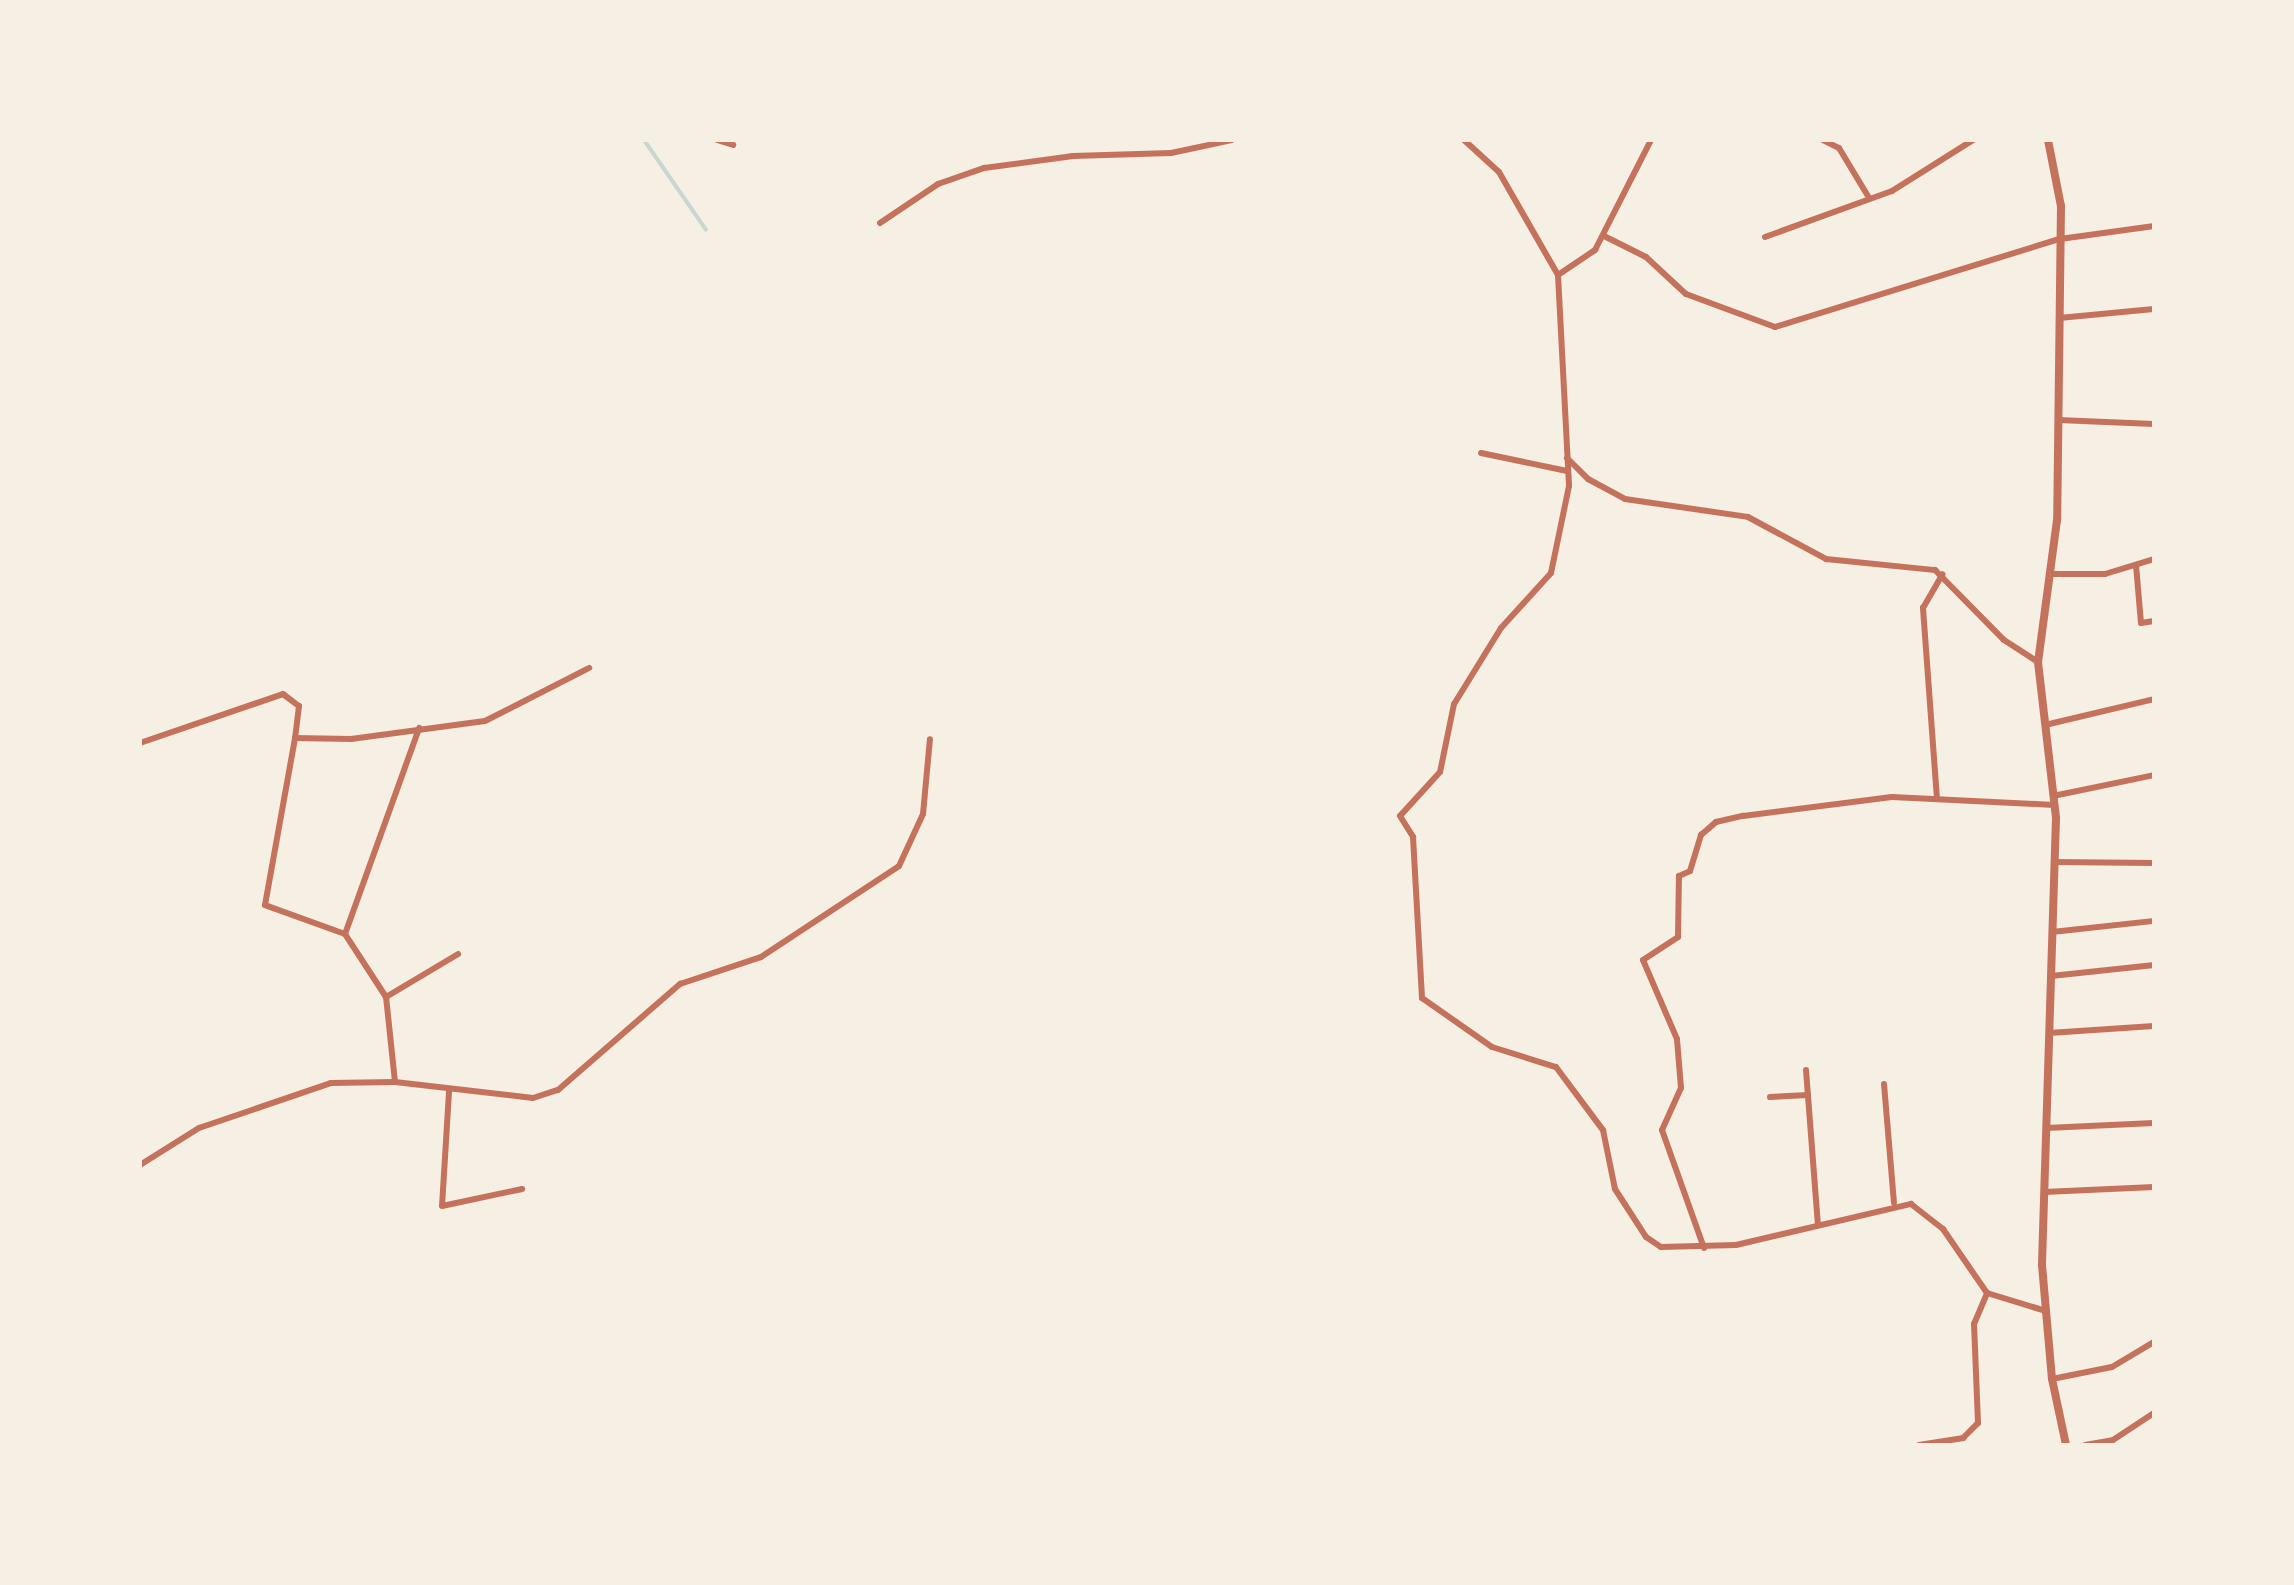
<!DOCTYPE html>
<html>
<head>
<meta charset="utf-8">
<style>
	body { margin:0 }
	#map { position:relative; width:2294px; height:1585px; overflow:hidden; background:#f6efe4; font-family:"Fira Sans",sans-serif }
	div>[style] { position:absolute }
	.stream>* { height:4px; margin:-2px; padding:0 2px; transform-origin:2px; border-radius:2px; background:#c9d6d2 }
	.minor>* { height:6px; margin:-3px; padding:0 3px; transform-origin:3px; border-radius:3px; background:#c5725c }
	.tertiary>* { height:8px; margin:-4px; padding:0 4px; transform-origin:4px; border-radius:4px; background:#c5725c }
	span { translate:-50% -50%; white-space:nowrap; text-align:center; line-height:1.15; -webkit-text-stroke:8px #f6efe4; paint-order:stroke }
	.frame { position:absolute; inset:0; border:142px solid #f6efe4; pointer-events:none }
</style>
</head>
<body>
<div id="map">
	<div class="stream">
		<i style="left:644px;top:140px;width:109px;rotate:55.4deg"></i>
	</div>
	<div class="minor">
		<i style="left:717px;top:140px;width:17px;rotate:17deg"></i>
		<i style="left:1464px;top:140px;width:47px;rotate:42.4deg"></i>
		<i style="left:1499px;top:172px;width:119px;rotate:60.2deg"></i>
		<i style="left:1558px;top:275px;width:211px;rotate:87deg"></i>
		<i style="left:1569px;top:486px;width:89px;rotate:101.7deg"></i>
		<i style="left:1551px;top:573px;width:74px;rotate:132.3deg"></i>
		<i style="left:1501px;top:628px;width:89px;rotate:121.7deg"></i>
		<i style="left:1454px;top:704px;width:69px;rotate:101.6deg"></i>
		<i style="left:1440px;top:772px;width:59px;rotate:132.3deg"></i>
		<i style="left:1400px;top:816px;width:25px;rotate:58deg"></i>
		<i style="left:1413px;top:837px;width:161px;rotate:86.8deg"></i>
		<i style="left:1422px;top:998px;width:85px;rotate:35deg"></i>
		<i style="left:1492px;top:1047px;width:67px;rotate:17.4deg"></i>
		<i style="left:1556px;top:1067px;width:79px;rotate:53.3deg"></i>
		<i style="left:1603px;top:1130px;width:60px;rotate:78.5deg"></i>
		<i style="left:1615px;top:1189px;width:57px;rotate:57.1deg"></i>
		<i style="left:1646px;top:1237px;width:18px;rotate:34deg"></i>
		<i style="left:1661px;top:1247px;width:75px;rotate:-1.5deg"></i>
		<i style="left:1736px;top:1245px;width:180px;rotate:-13.2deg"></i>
		<i style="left:1911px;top:1204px;width:41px;rotate:38deg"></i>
		<i style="left:1943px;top:1229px;width:78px;rotate:55.5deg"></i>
		<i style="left:1987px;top:1293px;width:62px;rotate:17deg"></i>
		<i style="left:1823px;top:140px;width:18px;rotate:27deg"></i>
		<i style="left:1839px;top:148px;width:56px;rotate:58.9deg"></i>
		<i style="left:880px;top:223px;width:70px;rotate:-33.9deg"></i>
		<i style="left:938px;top:184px;width:49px;rotate:-19.2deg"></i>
		<i style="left:984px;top:168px;width:90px;rotate:-7.7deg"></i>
		<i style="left:1073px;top:156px;width:98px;rotate:-1.8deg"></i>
		<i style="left:1171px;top:153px;width:62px;rotate:-12deg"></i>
		<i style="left:1604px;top:236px;width:47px;rotate:26.6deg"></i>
		<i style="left:1646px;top:257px;width:54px;rotate:42.8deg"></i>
		<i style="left:1686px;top:294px;width:95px;rotate:20.3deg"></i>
		<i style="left:1775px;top:327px;width:298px;rotate:-17.2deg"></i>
		<i style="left:2060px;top:239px;width:95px;rotate:-7.9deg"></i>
		<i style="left:1765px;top:237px;width:135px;rotate:-19.9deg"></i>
		<i style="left:1892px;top:191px;width:96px;rotate:-32.2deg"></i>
		<i style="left:1558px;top:275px;width:45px;rotate:-34deg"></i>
		<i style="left:1595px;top:250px;width:123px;rotate:-63deg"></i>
		<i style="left:2059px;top:318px;width:95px;rotate:-5.4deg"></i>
		<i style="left:2058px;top:420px;width:96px;rotate:2.4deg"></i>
		<i style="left:1481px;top:453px;width:88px;rotate:11.8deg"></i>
		<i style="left:1567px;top:458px;width:30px;rotate:45deg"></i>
		<i style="left:1588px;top:479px;width:42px;rotate:28.4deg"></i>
		<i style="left:1625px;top:499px;width:124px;rotate:8.3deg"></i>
		<i style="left:1748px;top:517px;width:89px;rotate:28.3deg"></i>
		<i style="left:1826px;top:559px;width:110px;rotate:5.8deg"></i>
		<i style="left:1935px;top:570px;width:98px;rotate:45.4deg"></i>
		<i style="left:2004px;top:640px;width:40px;rotate:32.9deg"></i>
		<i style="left:2136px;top:565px;width:58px;rotate:85.1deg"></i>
		<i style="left:2141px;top:623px;width:13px;rotate:-9deg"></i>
		<i style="left:2050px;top:574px;width:55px"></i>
		<i style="left:2105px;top:574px;width:51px;rotate:-17deg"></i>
		<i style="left:2045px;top:725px;width:112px;rotate:-13.4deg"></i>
		<i style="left:140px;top:743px;width:151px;rotate:-18.9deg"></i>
		<i style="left:283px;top:694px;width:20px;rotate:37deg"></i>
		<i style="left:299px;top:706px;width:32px;rotate:97deg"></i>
		<i style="left:2053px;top:796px;width:103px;rotate:-11.7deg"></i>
		<i style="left:1937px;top:799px;width:192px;rotate:-94.2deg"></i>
		<i style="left:1923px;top:608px;width:39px;rotate:-60deg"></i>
		<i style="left:2054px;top:862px;width:100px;rotate:0.6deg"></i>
		<i style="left:2052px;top:932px;width:103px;rotate:-6.2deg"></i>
		<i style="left:345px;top:934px;width:85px;rotate:-160.1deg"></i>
		<i style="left:265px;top:905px;width:170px;rotate:-79.8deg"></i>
		<i style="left:295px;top:738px;width:56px;rotate:1deg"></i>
		<i style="left:351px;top:739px;width:135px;rotate:-7.7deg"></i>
		<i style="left:485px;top:721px;width:117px;rotate:-27deg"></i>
		<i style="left:2051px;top:976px;width:104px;rotate:-6.1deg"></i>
		<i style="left:386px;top:997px;width:84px;rotate:-30.8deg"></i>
		<i style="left:2049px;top:1033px;width:105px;rotate:-3.8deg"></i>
		<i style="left:1806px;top:1070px;width:155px;rotate:85.6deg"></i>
		<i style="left:395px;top:1082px;width:85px;rotate:-96deg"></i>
		<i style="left:386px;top:997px;width:75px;rotate:-123.1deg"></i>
		<i style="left:345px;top:934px;width:219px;rotate:-70.2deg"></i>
		<i style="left:1884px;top:1084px;width:119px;rotate:85.2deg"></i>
		<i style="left:449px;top:1092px;width:114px;rotate:93.5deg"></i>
		<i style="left:442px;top:1206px;width:82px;rotate:-12deg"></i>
		<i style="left:1770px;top:1097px;width:38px;rotate:-3deg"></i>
		<i style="left:2046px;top:1128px;width:108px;rotate:-2.7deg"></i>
		<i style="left:140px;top:1165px;width:70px;rotate:-32.1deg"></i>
		<i style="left:199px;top:1128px;width:139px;rotate:-18.8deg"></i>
		<i style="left:331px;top:1083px;width:64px;rotate:-0.9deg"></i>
		<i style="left:395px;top:1082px;width:139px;rotate:6.6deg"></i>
		<i style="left:533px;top:1098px;width:26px;rotate:-18deg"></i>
		<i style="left:558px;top:1090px;width:162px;rotate:-41deg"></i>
		<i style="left:680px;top:984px;width:85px;rotate:-18.4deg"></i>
		<i style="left:761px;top:957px;width:165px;rotate:-33.4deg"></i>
		<i style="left:899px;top:866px;width:57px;rotate:-65.2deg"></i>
		<i style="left:923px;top:814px;width:75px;rotate:-84.7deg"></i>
		<i style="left:2044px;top:1192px;width:110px;rotate:-2.6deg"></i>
		<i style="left:1704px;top:1248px;width:125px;rotate:-109.6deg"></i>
		<i style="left:1662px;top:1130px;width:46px;rotate:-65.7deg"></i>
		<i style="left:1681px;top:1088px;width:49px;rotate:-94.7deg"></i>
		<i style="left:1677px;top:1039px;width:86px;rotate:-113.3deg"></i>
		<i style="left:1643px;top:960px;width:42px;rotate:-33.3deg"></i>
		<i style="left:1678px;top:937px;width:61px;rotate:-89.1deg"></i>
		<i style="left:1679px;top:876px;width:12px;rotate:-24deg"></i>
		<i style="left:1690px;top:871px;width:38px;rotate:-73deg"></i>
		<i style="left:1701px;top:835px;width:20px;rotate:-41deg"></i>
		<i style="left:1716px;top:822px;width:28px;rotate:-13deg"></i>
		<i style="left:1743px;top:816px;width:150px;rotate:-7.3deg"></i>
		<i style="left:1892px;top:797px;width:162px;rotate:2.8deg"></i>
		<i style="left:2052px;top:1379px;width:61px;rotate:-11.3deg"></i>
		<i style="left:2112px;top:1367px;width:49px;rotate:-30.8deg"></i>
		<i style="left:1919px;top:1445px;width:45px;rotate:-9deg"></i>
		<i style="left:1963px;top:1438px;width:21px;rotate:-45deg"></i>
		<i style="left:1978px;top:1423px;width:99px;rotate:-92.3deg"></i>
		<i style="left:1974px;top:1324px;width:34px;rotate:-67deg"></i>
		<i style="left:2085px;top:1445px;width:28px;rotate:-10deg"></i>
		<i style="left:2113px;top:1440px;width:49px;rotate:-33.4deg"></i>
	</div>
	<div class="tertiary">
		<i style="left:2048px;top:140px;width:67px;rotate:78.9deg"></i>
		<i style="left:2061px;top:206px;width:314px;rotate:90.7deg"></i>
		<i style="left:2057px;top:520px;width:143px;rotate:97.6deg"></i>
		<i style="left:2038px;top:662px;width:157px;rotate:83.4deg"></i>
		<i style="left:2056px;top:818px;width:447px;rotate:91.8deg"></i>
		<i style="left:2042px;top:1265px;width:114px;rotate:85deg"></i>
		<i style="left:2052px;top:1379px;width:67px;rotate:78deg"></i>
	</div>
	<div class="frame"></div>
</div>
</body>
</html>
